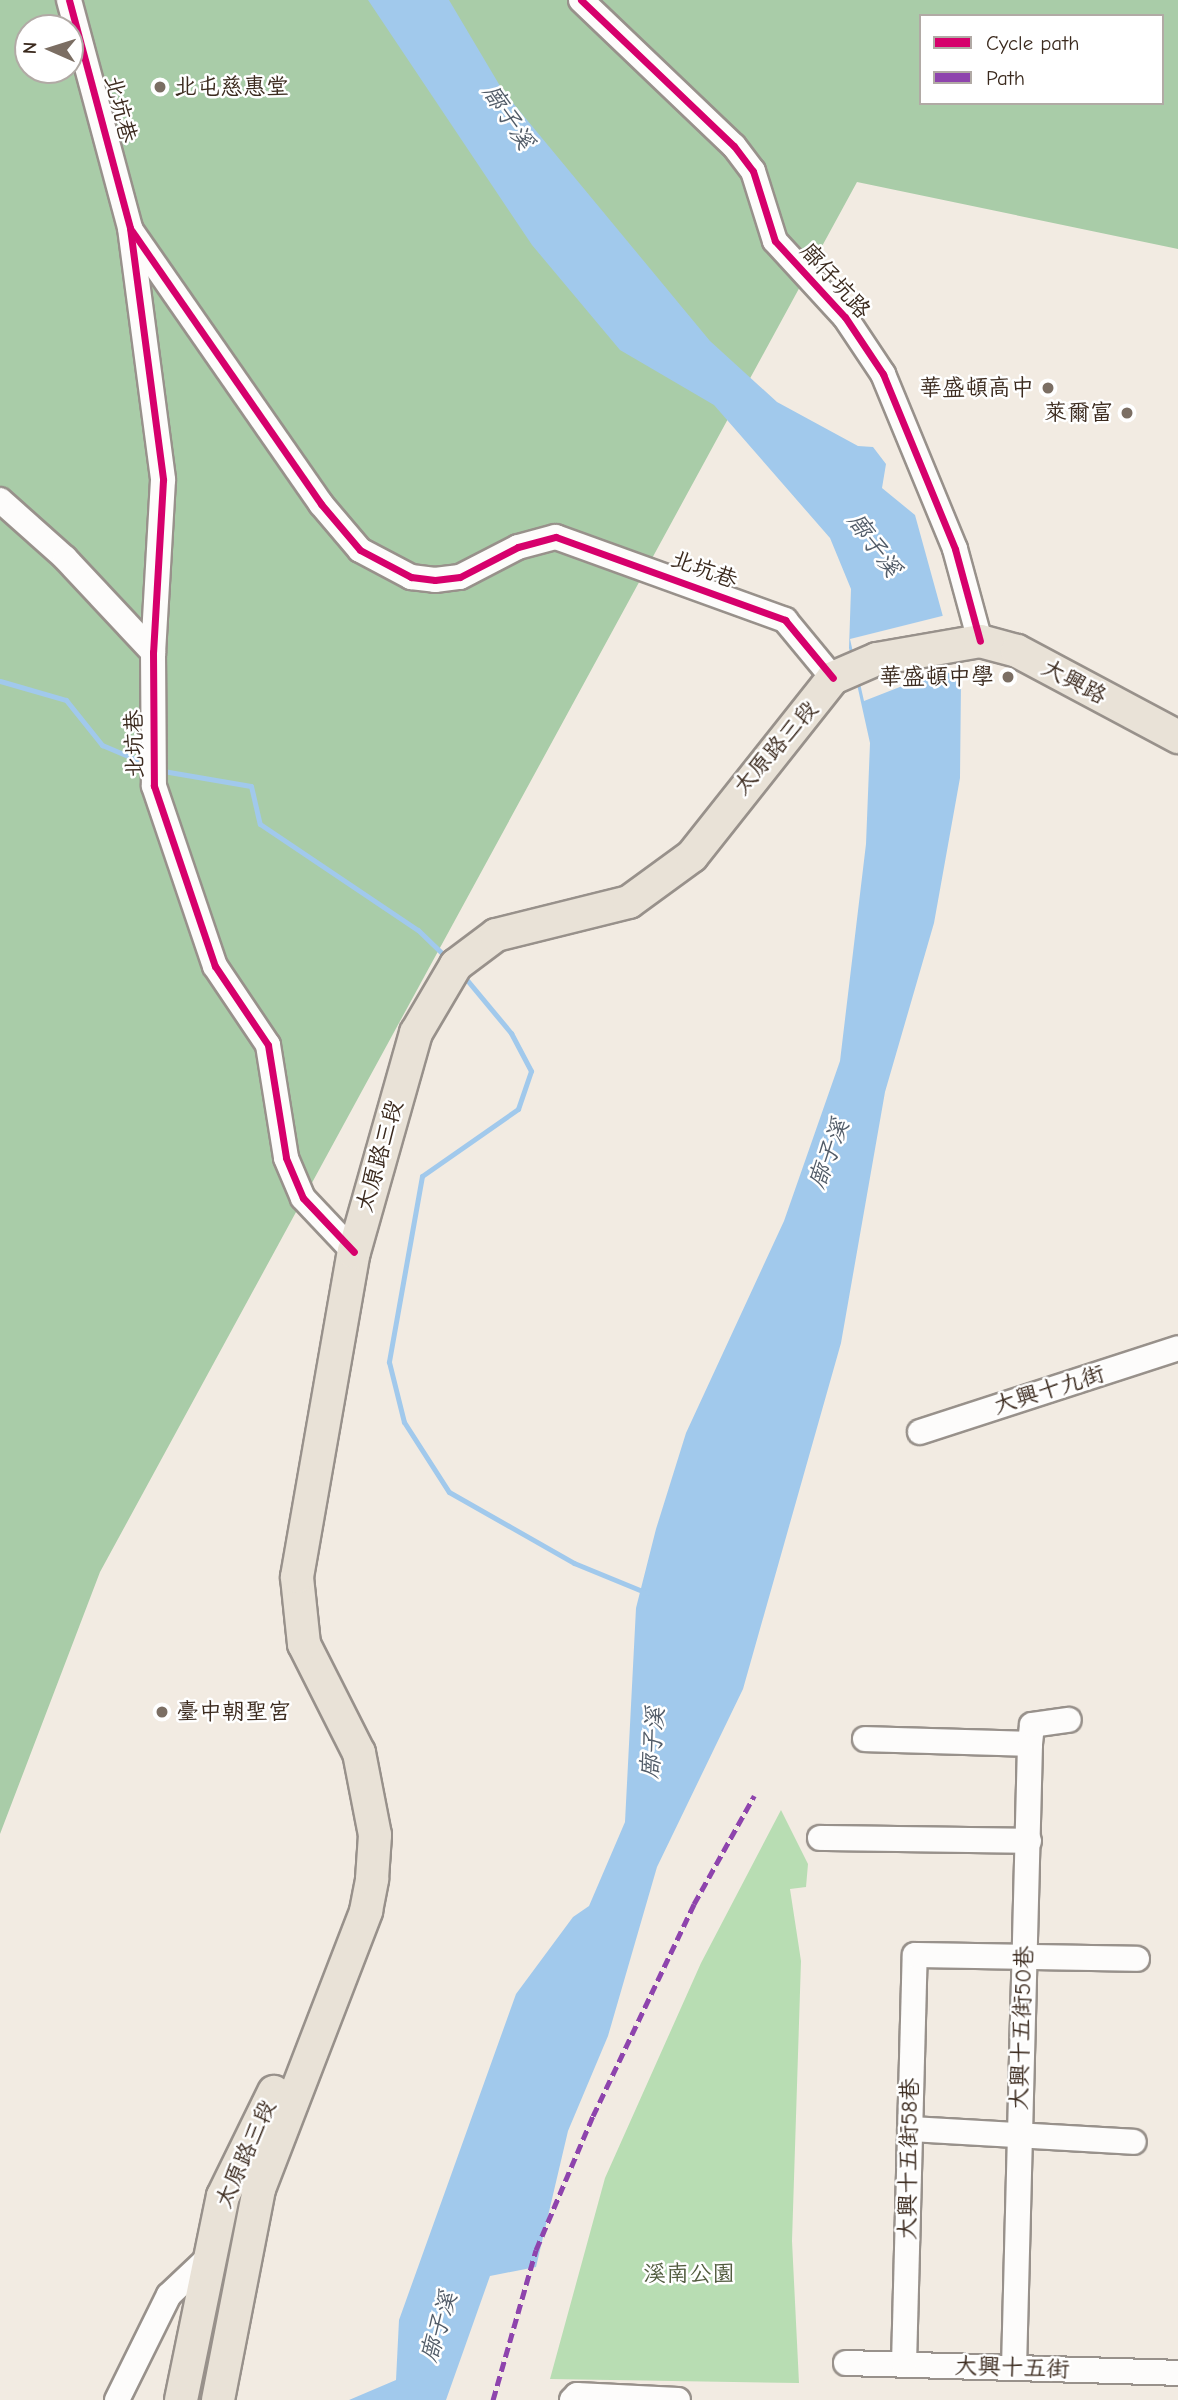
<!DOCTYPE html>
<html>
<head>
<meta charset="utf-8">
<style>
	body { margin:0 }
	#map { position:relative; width:1178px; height:2400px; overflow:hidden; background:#f2ebe2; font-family:"Comic Neue","LXGW WenKai TC",sans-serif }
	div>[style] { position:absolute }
	.green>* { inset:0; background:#b8ddb3 }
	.forest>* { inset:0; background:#a9cca8 }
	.water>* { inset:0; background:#a1c9ec }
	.pier>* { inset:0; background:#f2ebe2 }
	.stream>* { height:5px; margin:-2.5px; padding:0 2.5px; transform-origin:2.5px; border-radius:2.5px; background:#a1c9ec }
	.roads { filter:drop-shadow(2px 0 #98918b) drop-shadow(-2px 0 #98918b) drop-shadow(0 2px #98918b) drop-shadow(0 -2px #98918b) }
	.minor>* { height:24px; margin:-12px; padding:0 12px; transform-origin:12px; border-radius:12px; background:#fdfcfb }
	.major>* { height:32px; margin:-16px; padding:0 16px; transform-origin:16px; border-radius:16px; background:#e9e2d7 }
	.quiet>* { height:5px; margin-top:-2.5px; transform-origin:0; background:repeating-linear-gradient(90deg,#8e44ad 0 10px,transparent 0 15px) }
	.cycleway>* { height:7px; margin:-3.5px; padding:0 3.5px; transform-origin:3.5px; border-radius:3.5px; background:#d6006c }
	.dots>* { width:19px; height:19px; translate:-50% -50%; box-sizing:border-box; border:4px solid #fff; border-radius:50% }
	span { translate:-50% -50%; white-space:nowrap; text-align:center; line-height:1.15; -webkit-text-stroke:5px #fff; paint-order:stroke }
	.poi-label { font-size:23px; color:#3b2a1e }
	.left { translate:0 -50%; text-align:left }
	.right { translate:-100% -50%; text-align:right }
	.street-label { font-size:23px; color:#3b2a1e }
	.park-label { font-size:23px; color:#525c3f }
	.water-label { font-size:24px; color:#525c68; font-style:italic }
	.legend { position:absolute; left:919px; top:14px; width:245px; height:91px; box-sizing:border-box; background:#fff; border:2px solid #b1aaa5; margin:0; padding:9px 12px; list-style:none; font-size:21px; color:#3b2a1e }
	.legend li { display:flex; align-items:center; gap:14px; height:35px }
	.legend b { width:35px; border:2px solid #b1aaa5 }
	.north { position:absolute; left:14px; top:14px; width:70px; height:70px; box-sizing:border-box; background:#fff; border:2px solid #b1aaa5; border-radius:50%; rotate:273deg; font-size:19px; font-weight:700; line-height:28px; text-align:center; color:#3b2a1e }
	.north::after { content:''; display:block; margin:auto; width:24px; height:32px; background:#7b6e63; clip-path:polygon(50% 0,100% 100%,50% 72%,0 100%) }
</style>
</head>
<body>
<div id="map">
	<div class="green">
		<i style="clip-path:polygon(781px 1810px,808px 1864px,806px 1887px,790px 1889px,801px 1961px,792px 2241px,799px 2383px,550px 2379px,605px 2178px,701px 1963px)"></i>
	</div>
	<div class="forest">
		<i style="clip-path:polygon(evenodd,0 0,1178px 0,1178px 249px,857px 182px,100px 1572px,0 1834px,0 0,921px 16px,1162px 16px,1162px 103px,921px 103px,921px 16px,0 0,28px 28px,70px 28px,70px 70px,28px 70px,28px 28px)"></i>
	</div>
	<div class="water">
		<i style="clip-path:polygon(368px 0,449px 0,503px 91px,710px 341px,777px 402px,858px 446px,873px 447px,886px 464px,882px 488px,915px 515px,961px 682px,960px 778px,934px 923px,885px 1092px,841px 1343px,743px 1689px,657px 1867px,608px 2036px,568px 2131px,536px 2267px,490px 2276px,446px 2400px,349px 2400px,396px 2380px,399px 2320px,516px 1994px,573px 1917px,589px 1906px,625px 1822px,636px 1608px,656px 1529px,686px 1433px,784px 1221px,840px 1061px,866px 844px,870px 743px,849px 648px,851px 589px,830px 538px,714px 405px,620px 350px,532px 245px)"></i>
	</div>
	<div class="pier">
		<i style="clip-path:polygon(946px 615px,962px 672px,933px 674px,864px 701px,850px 639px)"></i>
	</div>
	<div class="stream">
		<i style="left:0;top:681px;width:69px;rotate:16.1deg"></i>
		<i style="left:66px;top:700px;width:58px;rotate:51.3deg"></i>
		<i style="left:102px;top:745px;width:49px;rotate:22.9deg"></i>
		<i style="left:163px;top:771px;width:89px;rotate:9.7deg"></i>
		<i style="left:251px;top:786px;width:39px;rotate:77deg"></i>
		<i style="left:260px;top:824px;width:190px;rotate:33.9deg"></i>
		<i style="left:418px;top:930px;width:42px;rotate:44deg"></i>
		<i style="left:462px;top:974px;width:77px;rotate:50.3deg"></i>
		<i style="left:511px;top:1033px;width:43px;rotate:62.2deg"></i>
		<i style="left:531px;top:1071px;width:40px;rotate:108.9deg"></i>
		<i style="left:518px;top:1109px;width:117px;rotate:145.1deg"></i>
		<i style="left:422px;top:1176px;width:189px;rotate:100.1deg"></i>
		<i style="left:389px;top:1362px;width:62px;rotate:76deg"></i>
		<i style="left:404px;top:1422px;width:83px;rotate:57.3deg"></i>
		<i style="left:449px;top:1492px;width:144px;rotate:29.6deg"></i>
		<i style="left:574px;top:1563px;width:79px;rotate:22.3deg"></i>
	</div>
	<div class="roads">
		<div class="minor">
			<i style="left:69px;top:0;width:236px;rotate:75deg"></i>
			<i style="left:130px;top:228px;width:254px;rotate:82.5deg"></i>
			<i style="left:163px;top:480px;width:172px;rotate:93.3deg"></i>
			<i style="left:153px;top:652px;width:134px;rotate:89.6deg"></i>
			<i style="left:154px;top:786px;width:190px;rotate:71.3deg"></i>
			<i style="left:215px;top:966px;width:95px;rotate:56.1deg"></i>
			<i style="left:268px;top:1045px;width:114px;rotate:80.9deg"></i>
			<i style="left:286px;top:1158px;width:43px;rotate:67deg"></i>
			<i style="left:303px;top:1198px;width:74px;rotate:46.6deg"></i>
			<i style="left:581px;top:0;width:211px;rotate:43.7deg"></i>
			<i style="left:734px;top:146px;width:31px;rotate:53deg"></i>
			<i style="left:753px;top:171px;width:73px;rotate:72.6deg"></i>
			<i style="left:775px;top:241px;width:103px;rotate:47.4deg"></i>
			<i style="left:845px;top:317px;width:69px;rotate:56.3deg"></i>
			<i style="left:883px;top:374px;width:189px;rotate:67.6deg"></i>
			<i style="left:955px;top:549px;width:95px;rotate:74.8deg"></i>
			<i style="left:132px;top:232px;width:331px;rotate:55.2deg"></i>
			<i style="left:321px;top:504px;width:60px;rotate:49.7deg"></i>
			<i style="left:360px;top:550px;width:58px;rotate:27.9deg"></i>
			<i style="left:411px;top:577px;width:24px;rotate:7deg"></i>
			<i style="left:435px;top:580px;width:25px;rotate:-7deg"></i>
			<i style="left:460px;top:577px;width:65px;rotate:-27.3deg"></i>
			<i style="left:518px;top:547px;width:39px;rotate:-15deg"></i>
			<i style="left:556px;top:537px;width:244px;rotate:19.9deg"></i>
			<i style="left:785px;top:620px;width:75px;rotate:50.4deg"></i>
			<i style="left:0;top:500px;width:87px;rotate:41.7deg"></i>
			<i style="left:65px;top:558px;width:129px;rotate:46.9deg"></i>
			<i style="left:920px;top:1432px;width:271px;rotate:-18deg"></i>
			<i style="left:865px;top:1739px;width:165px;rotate:1.7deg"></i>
			<i style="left:820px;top:1838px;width:209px;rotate:0.8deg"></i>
			<i style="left:910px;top:2129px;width:224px;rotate:3.3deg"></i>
			<i style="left:846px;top:2363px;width:332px;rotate:1.7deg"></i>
			<i style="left:904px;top:2364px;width:409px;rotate:-88.5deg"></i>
			<i style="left:915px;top:1955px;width:222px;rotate:1deg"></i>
			<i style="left:1014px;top:2368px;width:624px;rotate:-88.53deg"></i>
			<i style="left:1030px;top:1744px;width:19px;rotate:-84deg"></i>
			<i style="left:1032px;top:1725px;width:37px;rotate:-8deg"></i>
			<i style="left:117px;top:2400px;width:117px;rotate:-63.7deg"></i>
			<i style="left:169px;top:2295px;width:50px;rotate:-43.4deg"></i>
			<i style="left:572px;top:2400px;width:7px;rotate:-45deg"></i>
			<i style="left:577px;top:2395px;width:101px;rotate:2.8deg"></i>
		</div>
		<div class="major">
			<i style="left:181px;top:2400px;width:208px;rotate:-78.4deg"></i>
			<i style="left:223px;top:2196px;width:116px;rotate:-63.9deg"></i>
			<i style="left:218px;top:2400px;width:215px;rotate:-79deg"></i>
			<i style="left:259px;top:2189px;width:298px;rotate:-68.9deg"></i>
			<i style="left:366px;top:1911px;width:33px;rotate:-79deg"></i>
			<i style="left:372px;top:1879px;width:44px;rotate:-86.1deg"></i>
			<i style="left:375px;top:1835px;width:84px;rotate:-101deg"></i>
			<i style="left:359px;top:1753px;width:122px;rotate:-116.8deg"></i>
			<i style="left:304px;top:1644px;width:67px;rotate:-96deg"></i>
			<i style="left:297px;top:1577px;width:330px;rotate:-80.1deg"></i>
			<i style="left:354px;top:1252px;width:228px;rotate:-74.2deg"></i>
			<i style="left:416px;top:1033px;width:79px;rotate:-59.5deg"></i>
			<i style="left:456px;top:965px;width:50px;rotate:-36.9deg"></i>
			<i style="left:496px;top:935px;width:137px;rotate:-13.9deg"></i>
			<i style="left:629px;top:902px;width:78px;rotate:-36.1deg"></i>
			<i style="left:692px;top:856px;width:227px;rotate:-51.6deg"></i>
			<i style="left:833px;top:678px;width:48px;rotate:-23.4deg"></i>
			<i style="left:877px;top:659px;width:105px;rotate:-9.9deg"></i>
			<i style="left:980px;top:641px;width:38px;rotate:15deg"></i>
			<i style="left:1017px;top:651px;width:183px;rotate:28.1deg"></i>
		</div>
	</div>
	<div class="quiet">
		<i style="left:493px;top:2400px;width:156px;rotate:-74deg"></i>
		<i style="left:536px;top:2250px;width:146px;rotate:-67deg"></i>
		<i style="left:593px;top:2116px;width:235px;rotate:-64.5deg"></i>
		<i style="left:694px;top:1904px;width:124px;rotate:-60.9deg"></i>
	</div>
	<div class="cycleway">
		<i style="left:69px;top:0;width:236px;rotate:75deg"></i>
		<i style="left:130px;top:228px;width:254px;rotate:82.5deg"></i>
		<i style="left:163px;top:480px;width:172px;rotate:93.3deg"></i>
		<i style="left:153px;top:652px;width:134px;rotate:89.6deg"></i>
		<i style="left:154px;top:786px;width:190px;rotate:71.3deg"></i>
		<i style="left:215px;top:966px;width:95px;rotate:56.1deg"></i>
		<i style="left:268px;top:1045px;width:114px;rotate:80.9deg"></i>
		<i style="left:286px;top:1158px;width:43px;rotate:67deg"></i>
		<i style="left:303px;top:1198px;width:74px;rotate:46.6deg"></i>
		<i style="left:581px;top:0;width:211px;rotate:43.7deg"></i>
		<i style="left:734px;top:146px;width:31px;rotate:53deg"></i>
		<i style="left:753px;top:171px;width:73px;rotate:72.6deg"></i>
		<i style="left:775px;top:241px;width:103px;rotate:47.4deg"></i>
		<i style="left:845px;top:317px;width:69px;rotate:56.3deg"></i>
		<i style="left:883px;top:374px;width:189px;rotate:67.6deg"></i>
		<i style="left:955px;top:549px;width:95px;rotate:74.8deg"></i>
		<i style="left:132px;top:231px;width:332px;rotate:55.3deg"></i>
		<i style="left:321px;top:504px;width:60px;rotate:49.7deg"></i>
		<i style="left:360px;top:550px;width:58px;rotate:27.9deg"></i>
		<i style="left:411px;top:577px;width:24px;rotate:7deg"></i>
		<i style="left:435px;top:580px;width:25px;rotate:-7deg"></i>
		<i style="left:460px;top:577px;width:65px;rotate:-27.3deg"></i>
		<i style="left:518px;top:547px;width:39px;rotate:-15deg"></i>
		<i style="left:556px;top:537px;width:244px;rotate:19.9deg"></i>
		<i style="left:785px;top:620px;width:75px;rotate:50.4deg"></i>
	</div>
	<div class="dots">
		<i style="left:160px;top:87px;background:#7b6e63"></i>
		<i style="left:1048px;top:388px;background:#7b6e63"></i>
		<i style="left:1127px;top:413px;background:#7b6e63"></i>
		<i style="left:1008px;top:677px;background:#7b6e63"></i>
		<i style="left:162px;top:1712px;background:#7b6e63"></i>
	</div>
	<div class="poi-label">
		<span class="left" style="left:174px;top:87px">北屯慈惠堂</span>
		<span class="right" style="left:1034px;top:388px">華盛頓高中</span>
		<span class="right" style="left:1113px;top:413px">萊爾富</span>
		<span class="right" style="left:994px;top:677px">華盛頓中學</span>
		<span class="left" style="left:176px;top:1712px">臺中朝聖宮</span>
	</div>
	<div class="street-label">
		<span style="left:120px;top:109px;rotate:76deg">北坑巷</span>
		<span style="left:835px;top:281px;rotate:48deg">廍仔坑路</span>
		<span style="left:704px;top:570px;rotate:20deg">北坑巷</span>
		<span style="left:1074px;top:682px;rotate:28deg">大興路</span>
		<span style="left:135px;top:744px;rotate:-91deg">北坑巷</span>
		<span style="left:776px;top:748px;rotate:-49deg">太原路三段</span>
		<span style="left:380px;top:1156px;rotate:-74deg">太原路三段</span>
		<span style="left:1049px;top:1390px;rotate:-17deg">大興十九街</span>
		<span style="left:1022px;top:2028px;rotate:-88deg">大興十五街50巷</span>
		<span style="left:246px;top:2154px;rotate:-66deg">太原路三段</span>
		<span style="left:909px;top:2159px;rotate:-89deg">大興十五街58巷</span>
		<span style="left:1012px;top:2368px;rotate:2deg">大興十五街</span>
	</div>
	<div class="park-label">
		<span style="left:689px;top:2274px">溪南公園</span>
	</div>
	<div class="water-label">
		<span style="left:508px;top:117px;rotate:57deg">廍子溪</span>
		<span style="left:874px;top:545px;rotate:54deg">廍子溪</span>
		<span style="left:829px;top:1154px;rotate:-69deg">廍子溪</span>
		<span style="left:653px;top:1743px;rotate:-85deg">廍子溪</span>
		<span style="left:439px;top:2327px;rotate:-73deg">廍子溪</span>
	</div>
	<ul class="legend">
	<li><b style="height:9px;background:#d6006c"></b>Cycle path</li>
	<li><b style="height:9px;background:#8e44ad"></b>Path</li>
	</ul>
	<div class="north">N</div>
</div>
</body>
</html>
